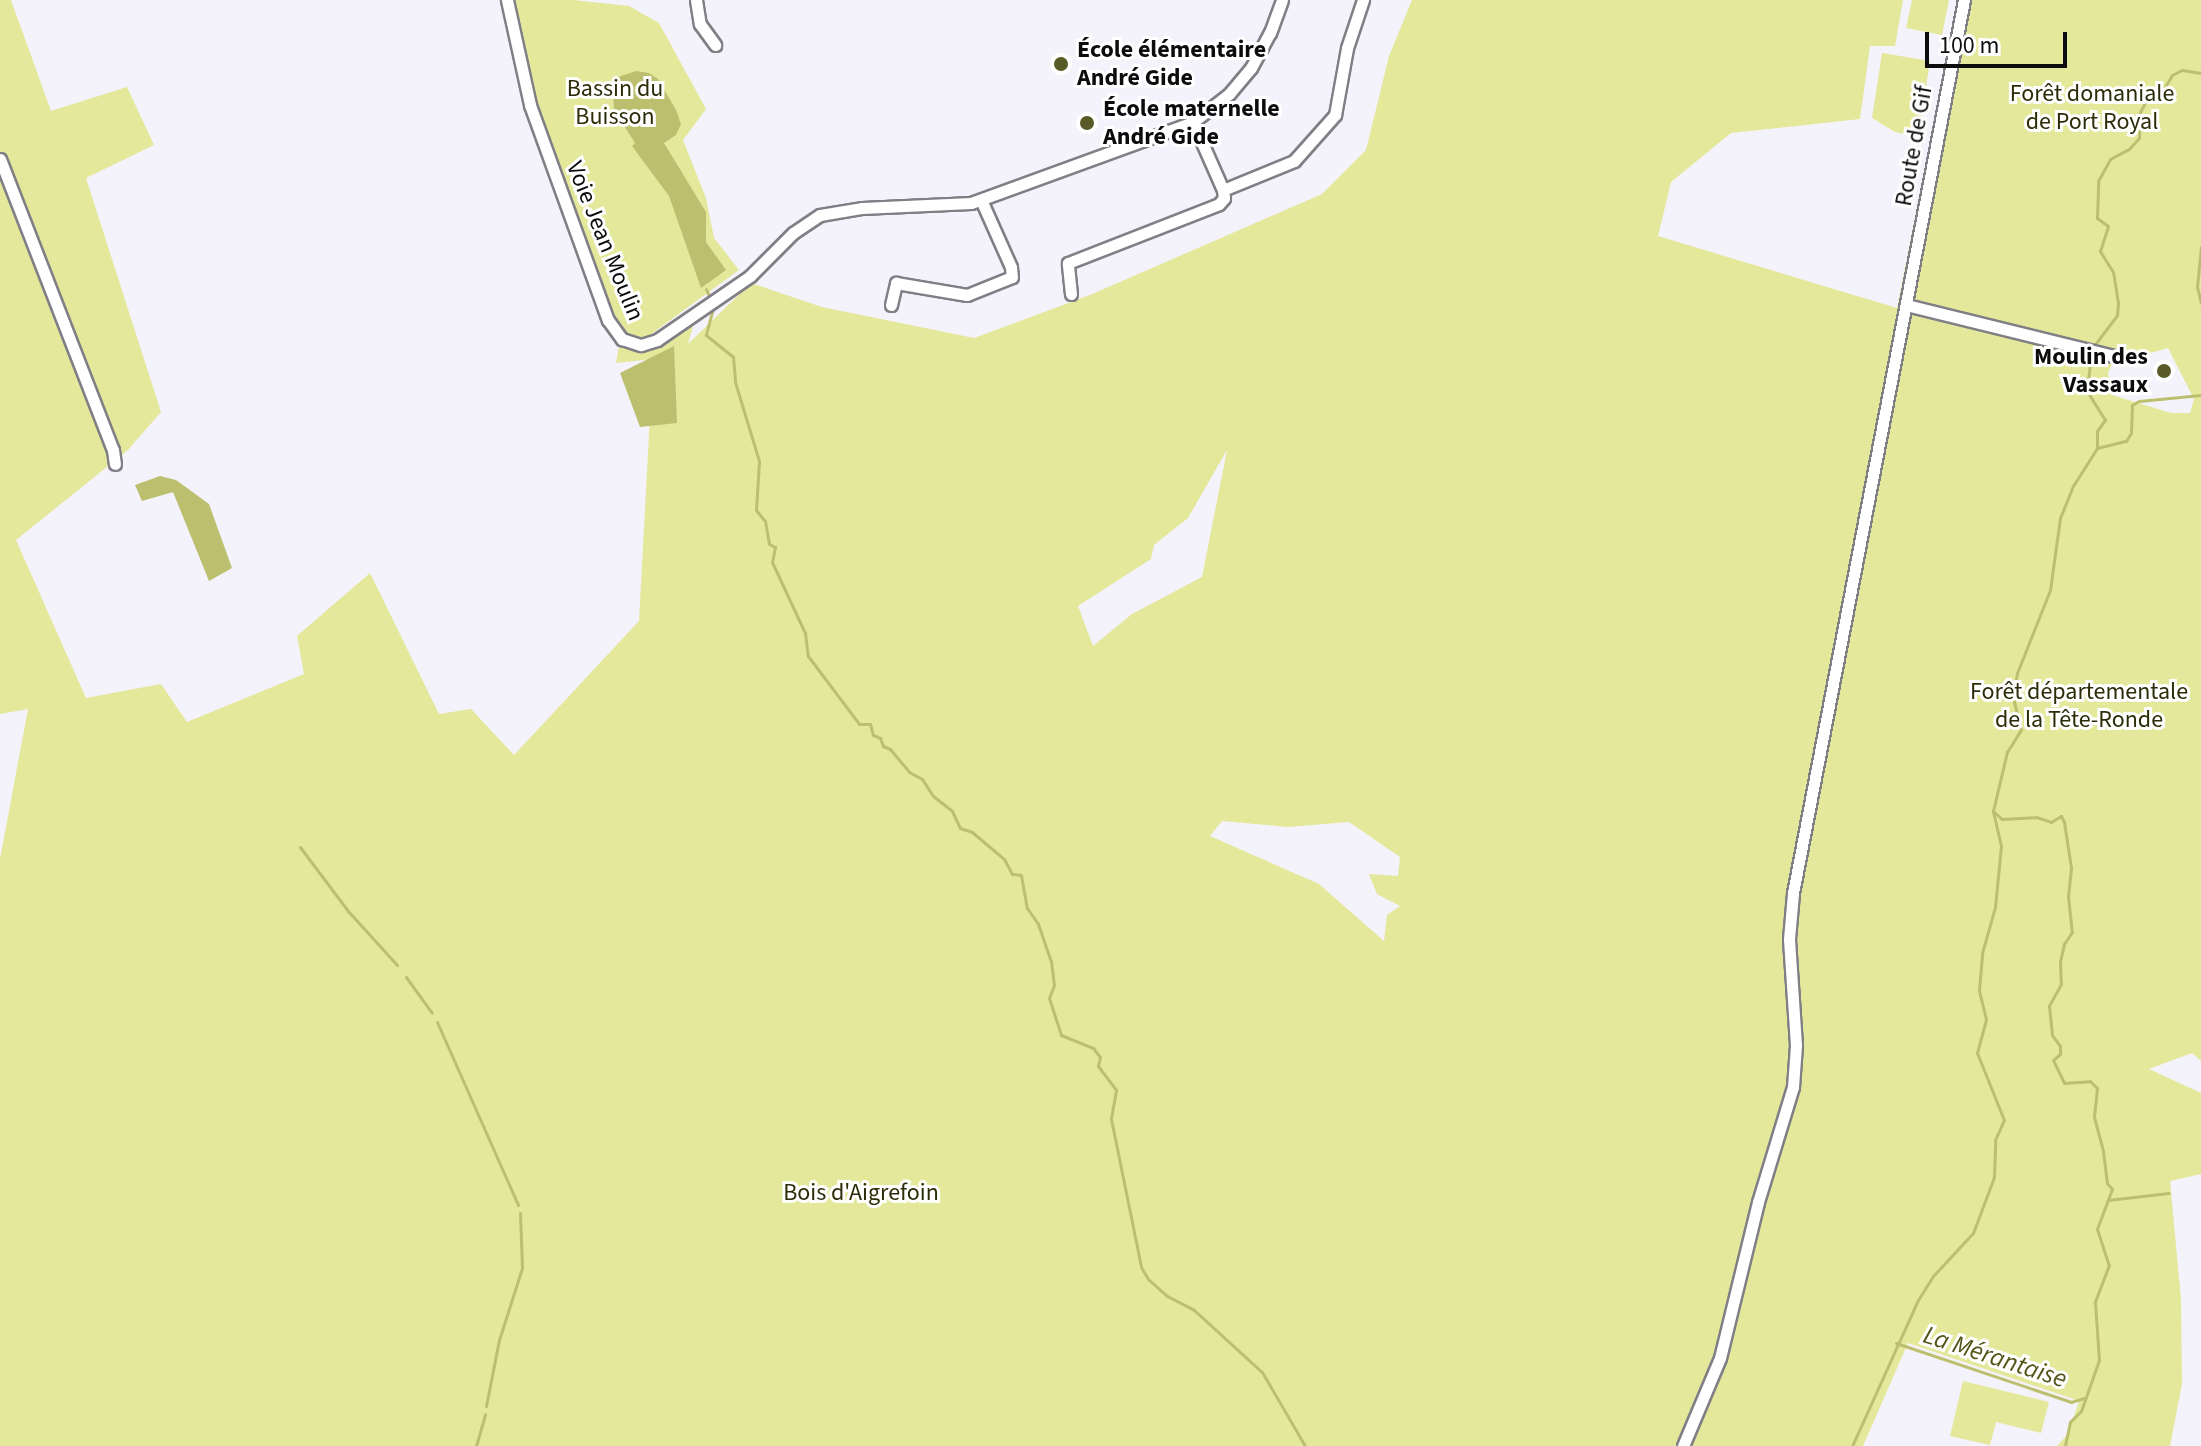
<!DOCTYPE html>
<html>
<head>
<meta charset="utf-8">
<style>
	body { margin:0 }
	#map { position:relative; width:2201px; height:1446px; overflow:hidden; background:#f4f2fa; font-family:"Source Sans 3",sans-serif }
	div>[style] { position:absolute }
	.green>* { inset:0; background:#e4e89b }
	.water>* { inset:0; background:#bcbf6d }
	.stream>* { height:3px; margin:-1.5px; padding:0 1.5px; transform-origin:1.5px; border-radius:1.5px; background:#bcbf6d }
	.roads { filter:drop-shadow(2px 0 #817f86) drop-shadow(-2px 0 #817f86) drop-shadow(0 2px #817f86) drop-shadow(0 -2px #817f86) }
	.minor>* { height:11px; margin:-5.5px; padding:0 5.5px; transform-origin:5.5px; border-radius:5.5px; background:#fff }
	.dots>* { width:22px; height:22px; translate:-50% -50%; box-sizing:border-box; border:4px solid #fff; border-radius:50% }
	span { translate:-50% -50%; white-space:nowrap; text-align:center; line-height:1.15; -webkit-text-stroke:6px #fff; paint-order:stroke }
	.poi-label { font-size:24px; color:#0c0c0e; font-weight:700 }
	.left { translate:0 -50%; text-align:left }
	.right { translate:-100% -50%; text-align:right }
	.park-label { font-size:24px; color:#2c2d08 }
	.street-label { font-size:24px; color:#0c0c0e }
	.water-label { font-size:26px; color:#545518; font-style:italic }
	.scale { position:absolute; left:1925px; top:32px; width:142px; height:36px; box-sizing:border-box; border:4px solid #0c0c0e; border-top:0; padding-left:10px; font-size:24px; line-height:28px; white-space:nowrap; color:#0c0c0e; -webkit-text-stroke:6px #fff; paint-order:stroke }
</style>
</head>
<body>
<div id="map">
	<div class="green">
		<i style="clip-path:polygon(evenodd,0 0,11px 0,51px 111px,127px 87px,154px 145px,86px 178px,161px 412px,128px 450px,16px 540px,86px 698px,161px 684px,187px 722px,304px 674px,297px 636px,370px 573px,439px 714px,471px 709px,514px 755px,639px 621px,653px 359px,616px 363px,619px 345px,645px 350px,693px 326px,688px 344px,751px 283px,822px 307px,974px 338px,1090px 295px,1322px 194px,1366px 150px,1389px 56px,1412px 0,1903px 0,1895px 46px,1870px 46px,1860px 119px,1731px 133px,1671px 182px,1658px 236px,1897px 308px,1958px 0,2201px 0,2201px 1061px,2192px 1053px,2149px 1069px,2201px 1093px,2201px 1174px,2170px 1181px,2181px 1299px,2182px 1384px,2170px 1446px,2057px 1446px,2068px 1434px,2079px 1401px,1908px 1343px,1863px 1446px,0 1446px,0 859px,28px 709px,0 714px,0 0,2168px 348px,2194px 399px,2190px 413px,2171px 413px,2112px 395px,2108px 373px,2112px 364px,2168px 348px,0 0,1227px 450px,1202px 577px,1132px 614px,1093px 646px,1078px 606px,1151px 559px,1154px 545px,1188px 518px,1227px 450px,0 0,1222px 821px,1288px 827px,1349px 822px,1400px 857px,1398px 876px,1369px 874px,1377px 894px,1400px 906px,1387px 915px,1384px 941px,1319px 884px,1210px 836px,1222px 821px)"></i>
		<i style="clip-path:polygon(515px 0,573px 0,629px 6px,659px 23px,706px 109px,683px 140px,706px 198px,714px 238px,739px 270px,643px 340px,626px 336px,611px 319px,539px 117px)"></i>
		<i style="clip-path:polygon(1912px 0,1949px 0,1942px 35px,1906px 28px)"></i>
		<i style="clip-path:polygon(1882px 53px,1930px 61px,1918px 137px,1895px 132px,1872px 118px)"></i>
		<i style="clip-path:polygon(1963px 1381px,2049px 1402px,2041px 1433px,1996px 1422px,1990px 1445px,1950px 1436px)"></i>
	</div>
	<div class="water">
		<i style="clip-path:polygon(636px 71px,649px 73px,658px 79px,676px 110px,681px 124px,676px 135px,664px 143px,706px 212px,706px 242px,726px 270px,701px 288px,669px 196px,632px 146px,635px 143px,614px 110px,613px 93px,618px 77px)"></i>
		<i style="clip-path:polygon(674px 346px,677px 423px,640px 427px,620px 373px)"></i>
		<i style="clip-path:polygon(160px 476px,176px 480px,209px 504px,232px 568px,209px 581px,173px 492px,142px 501px,135px 485px)"></i>
	</div>
	<div class="stream">
		<i style="left:2201px;top:247px;width:40px;rotate:95.7deg"></i>
		<i style="left:2197px;top:287px;width:16px;rotate:76deg"></i>
		<i style="left:706px;top:289px;width:12px;rotate:66deg"></i>
		<i style="left:713px;top:308px;width:28px;rotate:105deg"></i>
		<i style="left:706px;top:335px;width:35px;rotate:39deg"></i>
		<i style="left:733px;top:357px;width:25px;rotate:85deg"></i>
		<i style="left:735px;top:382px;width:83px;rotate:73.1deg"></i>
		<i style="left:759px;top:461px;width:49px;rotate:93.5deg"></i>
		<i style="left:756px;top:510px;width:14px;rotate:51deg"></i>
		<i style="left:765px;top:521px;width:23px;rotate:80deg"></i>
		<i style="left:769px;top:544px;width:7px;rotate:27deg"></i>
		<i style="left:775px;top:547px;width:15px;rotate:101deg"></i>
		<i style="left:772px;top:562px;width:78px;rotate:65.1deg"></i>
		<i style="left:805px;top:633px;width:23px;rotate:83deg"></i>
		<i style="left:808px;top:656px;width:85px;rotate:53.1deg"></i>
		<i style="left:859px;top:724px;width:11px"></i>
		<i style="left:870px;top:724px;width:11px;rotate:75deg"></i>
		<i style="left:873px;top:735px;width:8px;rotate:23deg"></i>
		<i style="left:880px;top:738px;width:9px;rotate:69deg"></i>
		<i style="left:883px;top:746px;width:8px;rotate:23deg"></i>
		<i style="left:890px;top:749px;width:30px;rotate:50deg"></i>
		<i style="left:909px;top:772px;width:15px;rotate:28deg"></i>
		<i style="left:922px;top:779px;width:20px;rotate:57deg"></i>
		<i style="left:933px;top:796px;width:24px;rotate:38deg"></i>
		<i style="left:952px;top:811px;width:19px;rotate:65deg"></i>
		<i style="left:960px;top:828px;width:13px;rotate:18deg"></i>
		<i style="left:972px;top:832px;width:42px;rotate:40.2deg"></i>
		<i style="left:1004px;top:859px;width:17px;rotate:62deg"></i>
		<i style="left:1012px;top:874px;width:9px;rotate:6deg"></i>
		<i style="left:1021px;top:875px;width:34px;rotate:80deg"></i>
		<i style="left:1027px;top:908px;width:19px;rotate:55deg"></i>
		<i style="left:1038px;top:924px;width:39px;rotate:71deg"></i>
		<i style="left:1051px;top:961px;width:24px;rotate:83deg"></i>
		<i style="left:1054px;top:985px;width:14px;rotate:111deg"></i>
		<i style="left:1049px;top:998px;width:39px;rotate:72deg"></i>
		<i style="left:1061px;top:1035px;width:35px;rotate:22deg"></i>
		<i style="left:1093px;top:1048px;width:11px;rotate:52deg"></i>
		<i style="left:1100px;top:1057px;width:9px;rotate:103deg"></i>
		<i style="left:1098px;top:1066px;width:30px;rotate:53deg"></i>
		<i style="left:1116px;top:1090px;width:29px;rotate:100deg"></i>
		<i style="left:1111px;top:1119px;width:151px;rotate:78.5deg"></i>
		<i style="left:1141px;top:1267px;width:14px;rotate:60deg"></i>
		<i style="left:1148px;top:1279px;width:25px;rotate:42deg"></i>
		<i style="left:1167px;top:1296px;width:30px;rotate:27deg"></i>
		<i style="left:1194px;top:1310px;width:92px;rotate:42.4deg"></i>
		<i style="left:1262px;top:1372px;width:86px;rotate:59.8deg"></i>
		<i style="left:2093px;top:347px;width:40px;rotate:-53deg"></i>
		<i style="left:2117px;top:315px;width:12px;rotate:-85deg"></i>
		<i style="left:2118px;top:303px;width:31px;rotate:-99deg"></i>
		<i style="left:2113px;top:272px;width:25px;rotate:-122deg"></i>
		<i style="left:2100px;top:251px;width:26px;rotate:-72deg"></i>
		<i style="left:2108px;top:226px;width:14px;rotate:-144deg"></i>
		<i style="left:2097px;top:218px;width:37px;rotate:-88deg"></i>
		<i style="left:2098px;top:181px;width:25px;rotate:-61deg"></i>
		<i style="left:2110px;top:159px;width:21px;rotate:-28deg"></i>
		<i style="left:2129px;top:149px;width:15px;rotate:-48deg"></i>
		<i style="left:2139px;top:138px;width:26px;rotate:-88deg"></i>
		<i style="left:2140px;top:112px;width:21px;rotate:-62deg"></i>
		<i style="left:2150px;top:93px;width:8px;rotate:-30deg"></i>
		<i style="left:2157px;top:89px;width:6px;rotate:9deg"></i>
		<i style="left:2163px;top:90px;width:17px;rotate:-59deg"></i>
		<i style="left:2172px;top:75px;width:11px;rotate:-27deg"></i>
		<i style="left:2182px;top:70px;width:19px;rotate:9deg"></i>
		<i style="left:2097px;top:448px;width:30px;rotate:-14deg"></i>
		<i style="left:2126px;top:441px;width:9px;rotate:-58deg"></i>
		<i style="left:2131px;top:433px;width:28px;rotate:-88deg"></i>
		<i style="left:2132px;top:405px;width:8px;rotate:-30deg"></i>
		<i style="left:2139px;top:401px;width:62px;rotate:-5.5deg"></i>
		<i style="left:1993px;top:811px;width:12px;rotate:42deg"></i>
		<i style="left:2002px;top:819px;width:34px;rotate:-3deg"></i>
		<i style="left:2036px;top:817px;width:16px;rotate:18deg"></i>
		<i style="left:2051px;top:822px;width:12px;rotate:-31deg"></i>
		<i style="left:2061px;top:816px;width:7px;rotate:63deg"></i>
		<i style="left:2064px;top:822px;width:47px;rotate:81.3deg"></i>
		<i style="left:2071px;top:868px;width:28px;rotate:96deg"></i>
		<i style="left:2068px;top:896px;width:36px;rotate:84deg"></i>
		<i style="left:2072px;top:932px;width:14px;rotate:124deg"></i>
		<i style="left:2064px;top:944px;width:17px;rotate:103deg"></i>
		<i style="left:2060px;top:961px;width:23px;rotate:88deg"></i>
		<i style="left:2061px;top:984px;width:25px;rotate:119deg"></i>
		<i style="left:2049px;top:1006px;width:29px;rotate:84deg"></i>
		<i style="left:2052px;top:1035px;width:14px;rotate:54deg"></i>
		<i style="left:2060px;top:1046px;width:8px;rotate:90deg"></i>
		<i style="left:2060px;top:1054px;width:9px;rotate:139deg"></i>
		<i style="left:2053px;top:1060px;width:25px;rotate:64deg"></i>
		<i style="left:2064px;top:1083px;width:26px;rotate:-4deg"></i>
		<i style="left:2090px;top:1081px;width:10px;rotate:45deg"></i>
		<i style="left:2097px;top:1088px;width:29px;rotate:96deg"></i>
		<i style="left:2094px;top:1117px;width:35px;rotate:75deg"></i>
		<i style="left:2103px;top:1151px;width:32px;rotate:83deg"></i>
		<i style="left:2107px;top:1183px;width:8px;rotate:50deg"></i>
		<i style="left:2112px;top:1189px;width:43px;rotate:110.6deg"></i>
		<i style="left:2097px;top:1229px;width:38px;rotate:72deg"></i>
		<i style="left:2109px;top:1265px;width:40px;rotate:111deg"></i>
		<i style="left:2095px;top:1302px;width:58px;rotate:86.1deg"></i>
		<i style="left:2099px;top:1360px;width:54px;rotate:109.4deg"></i>
		<i style="left:2081px;top:1411px;width:16px;rotate:135deg"></i>
		<i style="left:2070px;top:1422px;width:25px;rotate:102deg"></i>
		<i style="left:300px;top:847px;width:80px;rotate:53.1deg"></i>
		<i style="left:348px;top:911px;width:73px;rotate:47.8deg"></i>
		<i style="left:406px;top:977px;width:44px;rotate:54.2deg"></i>
		<i style="left:437px;top:1022px;width:200px;rotate:66.1deg"></i>
		<i style="left:2108px;top:1200px;width:61px;rotate:-6.5deg"></i>
		<i style="left:1896px;top:1343px;width:185px;rotate:18.6deg"></i>
		<i style="left:2071px;top:1402px;width:14px;rotate:-17deg"></i>
		<i style="left:486px;top:1406px;width:67px;rotate:-78.9deg"></i>
		<i style="left:499px;top:1340px;width:76px;rotate:-72.3deg"></i>
		<i style="left:522px;top:1268px;width:55px;rotate:-92.1deg"></i>
		<i style="left:476px;top:1446px;width:33px;rotate:-74deg"></i>
		<i style="left:1852px;top:1446px;width:160px;rotate:-65.7deg"></i>
		<i style="left:1918px;top:1300px;width:28px;rotate:-58deg"></i>
		<i style="left:1933px;top:1276px;width:59px;rotate:-47.1deg"></i>
		<i style="left:1973px;top:1233px;width:60px;rotate:-69.4deg"></i>
		<i style="left:1994px;top:1177px;width:37px;rotate:-88deg"></i>
		<i style="left:1995px;top:1140px;width:22px;rotate:-66deg"></i>
		<i style="left:2004px;top:1120px;width:72px;rotate:-111.9deg"></i>
		<i style="left:1977px;top:1053px;width:35px;rotate:-75deg"></i>
		<i style="left:1986px;top:1019px;width:30px;rotate:-104deg"></i>
		<i style="left:1979px;top:990px;width:37px;rotate:-85deg"></i>
		<i style="left:1982px;top:953px;width:48px;rotate:-74.2deg"></i>
		<i style="left:1995px;top:907px;width:61px;rotate:-84.4deg"></i>
		<i style="left:2001px;top:846px;width:36px;rotate:-103deg"></i>
		<i style="left:1993px;top:811px;width:61px;rotate:-76.7deg"></i>
		<i style="left:2007px;top:752px;width:26px;rotate:-58deg"></i>
		<i style="left:2021px;top:730px;width:33px;rotate:-104deg"></i>
		<i style="left:2013px;top:698px;width:25px;rotate:-81deg"></i>
		<i style="left:2017px;top:673px;width:89px;rotate:-68.3deg"></i>
		<i style="left:2050px;top:590px;width:73px;rotate:-82.1deg"></i>
		<i style="left:2060px;top:518px;width:35px;rotate:-68deg"></i>
		<i style="left:2073px;top:486px;width:45px;rotate:-57.7deg"></i>
		<i style="left:2097px;top:448px;width:17px;rotate:-90deg"></i>
		<i style="left:2097px;top:431px;width:14px;rotate:-54deg"></i>
		<i style="left:2105px;top:420px;width:34px;rotate:-122deg"></i>
		<i style="left:2087px;top:391px;width:37px;rotate:-84deg"></i>
	</div>
	<div class="roads">
		<div class="minor">
			<i style="left:507px;top:0;width:107px;rotate:77.6deg"></i>
			<i style="left:530px;top:105px;width:229px;rotate:70.1deg"></i>
			<i style="left:608px;top:320px;width:24px;rotate:54deg"></i>
			<i style="left:622px;top:339px;width:20px;rotate:18deg"></i>
			<i style="left:641px;top:345px;width:17px;rotate:-17deg"></i>
			<i style="left:657px;top:340px;width:113px;rotate:-34.5deg"></i>
			<i style="left:750px;top:276px;width:61px;rotate:-45deg"></i>
			<i style="left:793px;top:233px;width:32px;rotate:-34deg"></i>
			<i style="left:820px;top:215px;width:43px;rotate:-9.5deg"></i>
			<i style="left:862px;top:208px;width:109px;rotate:-2.6deg"></i>
			<i style="left:971px;top:203px;width:236px;rotate:-20deg"></i>
			<i style="left:1193px;top:122px;width:46px;rotate:-37.9deg"></i>
			<i style="left:1229px;top:94px;width:34px;rotate:-50deg"></i>
			<i style="left:1251px;top:68px;width:40px;rotate:-62deg"></i>
			<i style="left:1270px;top:33px;width:35px;rotate:-70deg"></i>
			<i style="left:696px;top:0;width:24px;rotate:81deg"></i>
			<i style="left:700px;top:24px;width:26px;rotate:54deg"></i>
			<i style="left:1193px;top:122px;width:74px;rotate:66.2deg"></i>
			<i style="left:0;top:159px;width:312px;rotate:68.8deg"></i>
			<i style="left:113px;top:450px;width:14px;rotate:82deg"></i>
			<i style="left:1223px;top:190px;width:77px;rotate:-22.2deg"></i>
			<i style="left:1294px;top:161px;width:62px;rotate:-48.3deg"></i>
			<i style="left:1335px;top:115px;width:68px;rotate:-79.8deg"></i>
			<i style="left:1347px;top:48px;width:51px;rotate:-71.6deg"></i>
			<i style="left:1071px;top:294px;width:31px;rotate:-96deg"></i>
			<i style="left:1068px;top:263px;width:162px;rotate:-21.3deg"></i>
			<i style="left:1219px;top:204px;width:8px;rotate:-50deg"></i>
			<i style="left:1224px;top:198px;width:8px;rotate:-97deg"></i>
			<i style="left:891px;top:305px;width:23px;rotate:-77deg"></i>
			<i style="left:896px;top:283px;width:72px;rotate:9.6deg"></i>
			<i style="left:967px;top:295px;width:48px;rotate:-21.8deg"></i>
			<i style="left:1012px;top:277px;width:10px;rotate:-96deg"></i>
			<i style="left:1011px;top:267px;width:73px;rotate:-114.1deg"></i>
			<i style="left:1906px;top:305px;width:214px;rotate:13.8deg"></i>
			<i style="left:1683px;top:1446px;width:95px;rotate:-67.2deg"></i>
			<i style="left:1720px;top:1358px;width:161px;rotate:-76.3deg"></i>
			<i style="left:1758px;top:1202px;width:120px;rotate:-73.1deg"></i>
			<i style="left:1793px;top:1087px;width:42px;rotate:-85.9deg"></i>
			<i style="left:1796px;top:1045px;width:106px;rotate:-93.8deg"></i>
			<i style="left:1789px;top:939px;width:46px;rotate:-85deg"></i>
			<i style="left:1793px;top:893px;width:909px;rotate:-79.16deg"></i>
		</div>
	</div>
	<div class="dots">
		<i style="left:1061px;top:64px;background:#585a28"></i>
		<i style="left:1087px;top:123px;background:#585a28"></i>
		<i style="left:2164px;top:371px;background:#585a28"></i>
	</div>
	<div class="poi-label">
		<span class="left" style="left:1077px;top:64px">École élémentaire<br>André Gide</span>
		<span class="left" style="left:1103px;top:123px">École maternelle<br>André Gide</span>
		<span class="right" style="left:2148px;top:371px">Moulin des<br>Vassaux</span>
	</div>
	<div class="park-label">
		<span style="left:615px;top:103px">Bassin du<br>Buisson</span>
		<span style="left:2092px;top:108px">Forêt domaniale<br>de Port Royal</span>
		<span style="left:2079px;top:706px">Forêt départementale<br>de la Tête-Ronde</span>
		<span style="left:861px;top:1193px">Bois d'Aigrefoin</span>
	</div>
	<div class="street-label">
		<span style="left:1914px;top:146px;rotate:-80deg">Route de Gif</span>
		<span style="left:605px;top:241px;rotate:68deg">Voie Jean Moulin</span>
	</div>
	<div class="water-label">
		<span style="left:1995px;top:1357px;rotate:18deg">La Mérantaise</span>
	</div>
	<div class="scale">100 m</div>
</div>
</body>
</html>
